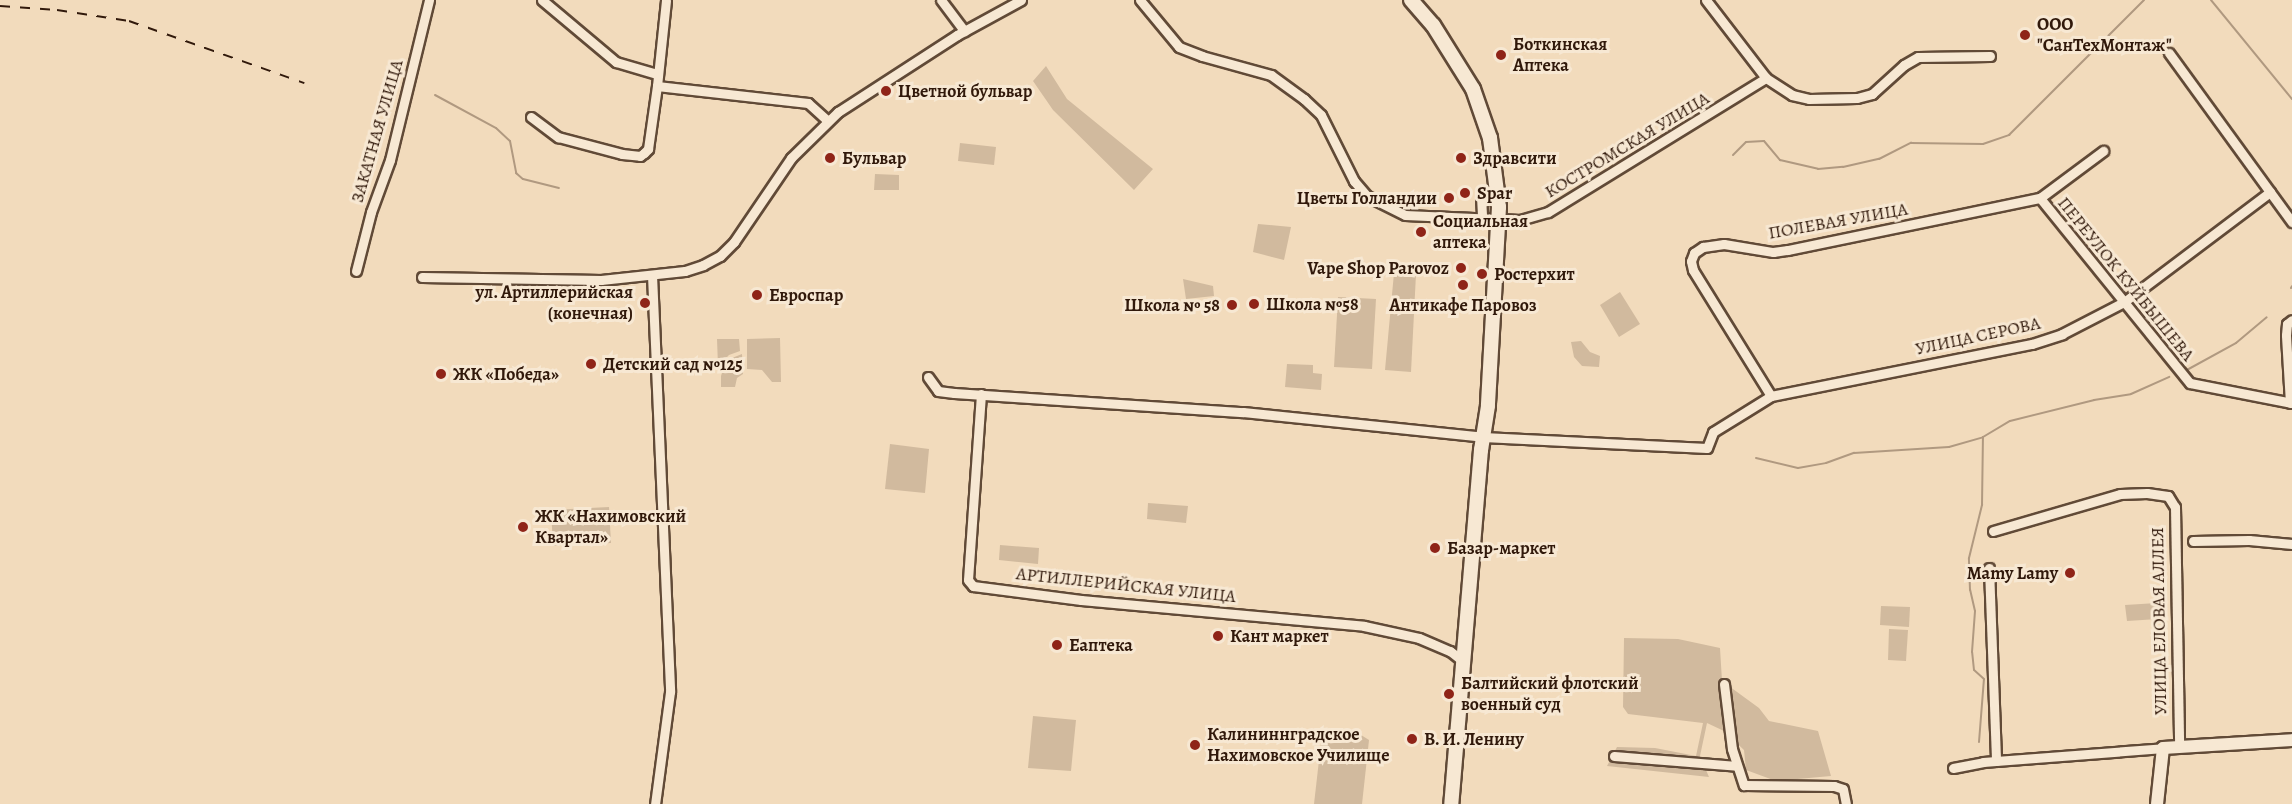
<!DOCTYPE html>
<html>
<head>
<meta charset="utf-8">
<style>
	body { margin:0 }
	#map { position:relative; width:2292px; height:804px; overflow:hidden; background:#f2dbbc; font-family:Alegreya,serif }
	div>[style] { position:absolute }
	.green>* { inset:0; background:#d1ba9e }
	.stream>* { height:2px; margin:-1px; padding:0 1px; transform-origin:1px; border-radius:1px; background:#b09980 }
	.roads { filter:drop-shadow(2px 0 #614a37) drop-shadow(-2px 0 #614a37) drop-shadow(0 2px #614a37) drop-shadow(0 -2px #614a37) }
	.minor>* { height:9px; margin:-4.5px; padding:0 4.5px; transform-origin:4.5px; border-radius:4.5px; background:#f7e8d3 }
	.tertiary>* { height:12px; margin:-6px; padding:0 6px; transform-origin:6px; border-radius:6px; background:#f7e8d3 }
	.secondary>* { height:14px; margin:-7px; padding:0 7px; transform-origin:7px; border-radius:7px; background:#f7e8d3 }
	.rail>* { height:2px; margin-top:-1px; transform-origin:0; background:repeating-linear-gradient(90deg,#31190b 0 10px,transparent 0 20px) }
	.dots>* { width:16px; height:16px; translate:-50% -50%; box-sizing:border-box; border:3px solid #f7e8d3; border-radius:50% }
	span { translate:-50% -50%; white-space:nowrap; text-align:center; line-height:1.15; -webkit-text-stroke:6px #f7e8d3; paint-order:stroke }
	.poi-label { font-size:18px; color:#31190b; font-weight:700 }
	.left { translate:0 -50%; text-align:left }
	.right { translate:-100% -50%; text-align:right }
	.street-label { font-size:18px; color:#31190b }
</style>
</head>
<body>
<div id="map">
	<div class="green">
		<i style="clip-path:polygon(1046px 66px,1067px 99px,1153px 169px,1134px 190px,1053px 110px,1033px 81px)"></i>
		<i style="clip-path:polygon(960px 143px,996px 147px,994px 165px,958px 161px)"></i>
		<i style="clip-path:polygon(875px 174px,899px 175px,899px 190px,874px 190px)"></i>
		<i style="clip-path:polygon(1258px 224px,1291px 227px,1284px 260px,1253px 252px)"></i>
		<i style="clip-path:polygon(1394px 273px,1416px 274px,1411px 372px,1385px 370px)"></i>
		<i style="clip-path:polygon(1183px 279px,1213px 286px,1214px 296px,1186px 299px)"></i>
		<i style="clip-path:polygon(1620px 292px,1640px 324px,1619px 337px,1600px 305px)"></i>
		<i style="clip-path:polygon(1338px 297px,1376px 299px,1372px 369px,1334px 367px)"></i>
		<i style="clip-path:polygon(780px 338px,781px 382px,772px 382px,762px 370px,747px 369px,747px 339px)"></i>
		<i style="clip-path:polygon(717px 339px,739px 339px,740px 351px,729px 355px,718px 366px)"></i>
		<i style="clip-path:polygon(1581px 341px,1590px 352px,1600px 356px,1599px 367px,1582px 366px,1574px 357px,1571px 342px)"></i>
		<i style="clip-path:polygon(742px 354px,743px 374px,737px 378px,735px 387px,721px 387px,721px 376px,724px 366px,732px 358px)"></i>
		<i style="clip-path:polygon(1287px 364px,1313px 365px,1313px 373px,1322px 374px,1321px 390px,1285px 387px)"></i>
		<i style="clip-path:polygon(890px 444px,929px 449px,925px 493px,885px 489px)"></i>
		<i style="clip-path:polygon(1148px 503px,1188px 506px,1186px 523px,1147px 519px)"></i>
		<i style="clip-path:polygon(609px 507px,611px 543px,553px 546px,551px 510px)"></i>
		<i style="clip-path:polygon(1000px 545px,1039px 548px,1038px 564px,999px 560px)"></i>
		<i style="clip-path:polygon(2157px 603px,2158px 619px,2127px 621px,2125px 605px)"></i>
		<i style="clip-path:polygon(1881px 606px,1910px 607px,1909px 627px,1880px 625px)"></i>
		<i style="clip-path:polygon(1889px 629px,1908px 630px,1906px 661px,1888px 660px)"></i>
		<i style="clip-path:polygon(1624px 638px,1678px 639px,1720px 648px,1722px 681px,1759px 708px,1769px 721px,1818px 731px,1831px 776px,1776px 781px,1746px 770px,1744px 750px,1724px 731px,1707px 723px,1700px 756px,1709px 777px,1607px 766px,1617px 747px,1655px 748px,1696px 756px,1703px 723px,1628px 714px,1623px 707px)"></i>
		<i style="clip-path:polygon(1033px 716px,1076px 720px,1071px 771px,1028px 768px)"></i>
		<i style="clip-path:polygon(1322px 734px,1361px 735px,1369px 740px,1362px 804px,1314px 804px)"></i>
	</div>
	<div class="stream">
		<i style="left:2211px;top:0;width:128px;rotate:50.7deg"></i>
		<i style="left:435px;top:95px;width:69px;rotate:28.4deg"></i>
		<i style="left:496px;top:128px;width:19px;rotate:43deg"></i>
		<i style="left:510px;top:141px;width:33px;rotate:79deg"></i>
		<i style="left:516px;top:173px;width:9px;rotate:41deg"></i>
		<i style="left:523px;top:179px;width:37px;rotate:14deg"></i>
		<i style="left:1733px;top:155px;width:18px;rotate:-45deg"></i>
		<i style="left:1746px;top:142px;width:18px;rotate:-3deg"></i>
		<i style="left:1764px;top:141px;width:25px;rotate:50deg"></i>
		<i style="left:1780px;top:160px;width:39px;rotate:13deg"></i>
		<i style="left:1818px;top:169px;width:25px;rotate:-5deg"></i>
		<i style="left:1843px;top:167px;width:37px;rotate:-13deg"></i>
		<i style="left:1879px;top:159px;width:36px;rotate:-27deg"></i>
		<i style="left:1911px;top:143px;width:72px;rotate:0.8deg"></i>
		<i style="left:1983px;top:144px;width:28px;rotate:-19deg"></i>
		<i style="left:2009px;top:135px;width:191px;rotate:-45deg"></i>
		<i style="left:2291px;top:288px;width:2px;rotate:-63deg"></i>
		<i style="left:2185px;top:371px;width:58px;rotate:-28.8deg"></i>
		<i style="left:2236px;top:343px;width:40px;rotate:-40deg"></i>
		<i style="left:1756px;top:458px;width:43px;rotate:13.4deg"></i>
		<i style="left:1798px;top:468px;width:28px;rotate:-10deg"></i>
		<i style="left:1826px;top:463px;width:30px;rotate:-20deg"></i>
		<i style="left:1854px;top:453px;width:95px;rotate:-3.6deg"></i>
		<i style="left:1949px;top:447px;width:35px;rotate:-16deg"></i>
		<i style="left:1983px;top:437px;width:31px;rotate:-31deg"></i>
		<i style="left:2010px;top:421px;width:87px;rotate:-14deg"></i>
		<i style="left:2094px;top:400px;width:37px;rotate:-9deg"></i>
		<i style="left:2131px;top:394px;width:42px;rotate:-24.1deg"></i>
		<i style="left:1979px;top:742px;width:63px;rotate:-85.5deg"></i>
		<i style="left:1984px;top:679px;width:13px;rotate:-138deg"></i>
		<i style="left:1974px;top:670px;width:18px;rotate:-96deg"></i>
		<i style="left:1972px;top:652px;width:41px;rotate:-85.8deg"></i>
		<i style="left:1975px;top:611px;width:22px;rotate:-103deg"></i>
		<i style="left:1970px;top:590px;width:32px;rotate:-92deg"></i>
		<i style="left:1969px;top:558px;width:55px;rotate:-76.2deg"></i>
		<i style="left:1982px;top:505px;width:68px;rotate:-89.2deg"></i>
	</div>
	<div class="roads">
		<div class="minor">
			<i style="left:542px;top:0;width:97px;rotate:40deg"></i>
			<i style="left:616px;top:62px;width:43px;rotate:16.3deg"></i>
			<i style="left:941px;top:0;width:39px;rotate:53deg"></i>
			<i style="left:1140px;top:0;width:61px;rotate:50.3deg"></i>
			<i style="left:1179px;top:47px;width:25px;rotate:21deg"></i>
			<i style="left:1202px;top:56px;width:72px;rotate:15.4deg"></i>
			<i style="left:1271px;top:75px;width:41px;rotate:36deg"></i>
			<i style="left:1304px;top:99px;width:23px;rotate:43deg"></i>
			<i style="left:1321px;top:115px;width:74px;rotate:63.4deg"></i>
			<i style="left:1354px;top:181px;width:20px;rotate:49deg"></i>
			<i style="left:1367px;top:196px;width:42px;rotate:26.6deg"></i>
			<i style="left:1405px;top:215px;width:115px;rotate:2.5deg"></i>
			<i style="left:1520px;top:220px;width:29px;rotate:-16deg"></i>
			<i style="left:1548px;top:212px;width:256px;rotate:-31.6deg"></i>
			<i style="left:1706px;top:0;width:98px;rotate:52.4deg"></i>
			<i style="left:1766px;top:78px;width:31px;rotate:33deg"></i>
			<i style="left:1792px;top:95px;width:17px;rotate:13deg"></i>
			<i style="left:1809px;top:99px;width:48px;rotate:-1.2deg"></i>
			<i style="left:1857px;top:98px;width:16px;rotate:-15deg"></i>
			<i style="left:1872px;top:94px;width:43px;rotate:-42.2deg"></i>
			<i style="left:1904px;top:65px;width:16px;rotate:-30deg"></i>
			<i style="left:1918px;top:57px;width:72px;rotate:-0.8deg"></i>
			<i style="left:2169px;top:53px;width:209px;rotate:54deg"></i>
			<i style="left:657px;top:86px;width:152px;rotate:6.4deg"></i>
			<i style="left:808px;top:103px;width:27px;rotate:42deg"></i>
			<i style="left:531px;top:117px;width:34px;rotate:37deg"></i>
			<i style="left:558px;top:137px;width:66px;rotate:14.9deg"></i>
			<i style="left:622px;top:154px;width:18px;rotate:6deg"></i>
			<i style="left:640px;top:156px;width:5px;rotate:-37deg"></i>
			<i style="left:644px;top:153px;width:6px;rotate:-45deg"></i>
			<i style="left:648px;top:149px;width:64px;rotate:-81.9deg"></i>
			<i style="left:657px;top:86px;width:86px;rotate:-84deg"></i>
			<i style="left:1481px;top:196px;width:22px;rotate:87deg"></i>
			<i style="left:2040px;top:198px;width:238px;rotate:51deg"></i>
			<i style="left:2190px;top:383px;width:104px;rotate:11.1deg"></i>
			<i style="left:356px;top:271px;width:61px;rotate:-75.7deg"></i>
			<i style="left:371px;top:212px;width:55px;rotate:-69.9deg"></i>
			<i style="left:390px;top:160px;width:165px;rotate:-76.3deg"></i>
			<i style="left:652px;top:275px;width:417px;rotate:87.5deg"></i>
			<i style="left:670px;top:692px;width:113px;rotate:97.6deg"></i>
			<i style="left:422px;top:277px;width:179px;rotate:1deg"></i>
			<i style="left:601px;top:280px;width:84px;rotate:-6.1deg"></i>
			<i style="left:685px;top:271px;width:19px;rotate:-18deg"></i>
			<i style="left:703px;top:265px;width:19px;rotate:-28deg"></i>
			<i style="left:720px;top:256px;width:20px;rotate:-45deg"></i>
			<i style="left:734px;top:242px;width:102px;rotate:-55.8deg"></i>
			<i style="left:791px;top:158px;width:66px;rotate:-44.4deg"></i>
			<i style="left:838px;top:112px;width:142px;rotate:-32.9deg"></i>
			<i style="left:957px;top:35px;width:73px;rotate:-28.7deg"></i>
			<i style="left:928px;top:377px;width:17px;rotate:54deg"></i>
			<i style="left:938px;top:391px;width:16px;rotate:7deg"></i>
			<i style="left:954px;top:393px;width:290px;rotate:3.8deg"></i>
			<i style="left:1243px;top:412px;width:241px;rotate:5.9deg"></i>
			<i style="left:1483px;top:437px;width:224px;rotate:2.8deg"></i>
			<i style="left:1707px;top:448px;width:17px;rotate:-69deg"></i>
			<i style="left:1713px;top:432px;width:68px;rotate:-31.8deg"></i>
			<i style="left:1771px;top:396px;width:266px;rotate:-11.3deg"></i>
			<i style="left:2032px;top:344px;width:32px;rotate:-18deg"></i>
			<i style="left:2062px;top:334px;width:70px;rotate:-27.3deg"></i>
			<i style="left:2124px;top:302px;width:183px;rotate:-37deg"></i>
			<i style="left:981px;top:394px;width:186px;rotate:94deg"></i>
			<i style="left:968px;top:580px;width:8px;rotate:50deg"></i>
			<i style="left:973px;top:586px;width:109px;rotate:7.4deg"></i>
			<i style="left:1081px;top:600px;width:284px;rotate:5.2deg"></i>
			<i style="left:1364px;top:626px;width:56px;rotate:12.3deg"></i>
			<i style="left:1419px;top:638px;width:34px;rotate:23deg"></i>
			<i style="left:1450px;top:651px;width:16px;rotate:38deg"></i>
			<i style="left:1771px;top:396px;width:148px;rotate:-121.8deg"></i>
			<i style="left:1693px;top:270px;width:9px;rotate:-103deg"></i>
			<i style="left:1691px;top:261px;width:9px;rotate:-69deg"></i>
			<i style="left:1694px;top:253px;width:11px;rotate:-34deg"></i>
			<i style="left:1703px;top:247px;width:21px;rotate:-8deg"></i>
			<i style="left:1724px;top:244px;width:50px;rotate:9.3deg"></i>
			<i style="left:1773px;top:252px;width:15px;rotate:-8deg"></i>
			<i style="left:1788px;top:250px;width:257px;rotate:-11.7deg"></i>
			<i style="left:2040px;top:198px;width:79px;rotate:-36.7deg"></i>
			<i style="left:2290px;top:403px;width:68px;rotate:-93.4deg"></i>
			<i style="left:2286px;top:335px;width:11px;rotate:-85deg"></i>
			<i style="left:2287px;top:324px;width:6px;rotate:-39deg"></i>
			<i style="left:1993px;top:531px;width:132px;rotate:-16.2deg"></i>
			<i style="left:2120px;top:494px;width:27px;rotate:-2deg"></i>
			<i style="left:2147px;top:493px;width:21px;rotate:8deg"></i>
			<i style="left:2168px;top:496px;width:13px;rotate:58deg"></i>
			<i style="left:2175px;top:507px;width:240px;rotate:89deg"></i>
			<i style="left:2193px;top:541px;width:56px;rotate:-1deg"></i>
			<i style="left:2249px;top:540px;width:43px;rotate:5.3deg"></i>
			<i style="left:1989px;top:568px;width:193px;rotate:87.9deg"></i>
			<i style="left:1724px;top:684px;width:65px;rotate:83deg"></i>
			<i style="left:1732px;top:749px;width:38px;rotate:72deg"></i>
			<i style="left:1744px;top:785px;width:90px;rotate:0.6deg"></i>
			<i style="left:1834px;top:786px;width:9px;rotate:18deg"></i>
			<i style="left:1843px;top:789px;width:15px;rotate:79deg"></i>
			<i style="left:1614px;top:756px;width:123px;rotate:4.6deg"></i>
			<i style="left:1953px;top:768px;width:31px;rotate:-11deg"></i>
			<i style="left:1983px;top:762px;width:181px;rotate:-4.4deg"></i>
		</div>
		<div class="tertiary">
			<i style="left:2157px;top:804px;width:56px;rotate:-83.9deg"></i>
			<i style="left:2163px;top:748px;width:129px;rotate:-3.5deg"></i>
		</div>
		<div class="secondary">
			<i style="left:1411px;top:0;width:33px;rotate:49deg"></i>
			<i style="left:1433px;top:25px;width:75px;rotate:58deg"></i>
			<i style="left:1473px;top:89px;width:52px;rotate:70.9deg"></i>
			<i style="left:1490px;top:138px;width:70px;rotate:82.6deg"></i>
			<i style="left:1499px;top:207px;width:199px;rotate:93.2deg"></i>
			<i style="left:1488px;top:406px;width:45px;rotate:99deg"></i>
			<i style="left:1481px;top:450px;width:355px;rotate:94.8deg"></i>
		</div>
	</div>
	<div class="rail">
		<i style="left:0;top:6px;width:57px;rotate:4deg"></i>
		<i style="left:57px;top:10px;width:73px;rotate:8.7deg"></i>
		<i style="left:129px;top:21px;width:186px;rotate:19.5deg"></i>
	</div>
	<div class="dots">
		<i style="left:2025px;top:35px;background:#8f2418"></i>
		<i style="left:1501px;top:55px;background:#8f2418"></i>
		<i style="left:886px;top:91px;background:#8f2418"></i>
		<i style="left:830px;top:158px;background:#8f2418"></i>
		<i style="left:1461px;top:158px;background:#8f2418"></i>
		<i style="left:1465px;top:193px;background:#8f2418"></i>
		<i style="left:1449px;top:198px;background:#8f2418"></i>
		<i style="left:1421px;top:232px;background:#8f2418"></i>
		<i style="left:1461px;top:268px;background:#8f2418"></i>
		<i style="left:1482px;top:274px;background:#8f2418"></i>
		<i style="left:1463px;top:285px;background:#8f2418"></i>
		<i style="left:757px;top:295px;background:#8f2418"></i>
		<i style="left:645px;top:303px;background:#8f2418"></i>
		<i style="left:1254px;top:304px;background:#8f2418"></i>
		<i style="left:1232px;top:305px;background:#8f2418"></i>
		<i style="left:591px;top:364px;background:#8f2418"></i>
		<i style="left:441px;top:374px;background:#8f2418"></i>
		<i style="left:523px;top:527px;background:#8f2418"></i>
		<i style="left:1435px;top:548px;background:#8f2418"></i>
		<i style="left:2070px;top:573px;background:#8f2418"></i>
		<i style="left:1218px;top:636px;background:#8f2418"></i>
		<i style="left:1057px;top:645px;background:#8f2418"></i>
		<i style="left:1449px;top:694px;background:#8f2418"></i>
		<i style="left:1412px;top:739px;background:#8f2418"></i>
		<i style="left:1195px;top:745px;background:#8f2418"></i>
	</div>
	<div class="poi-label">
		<span class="left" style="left:2037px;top:35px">ООО<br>"СанТехМонтаж"</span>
		<span class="left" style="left:1513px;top:55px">Боткинская<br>Аптека</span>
		<span class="left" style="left:898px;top:91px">Цветной бульвар</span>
		<span class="left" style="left:842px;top:158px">Бульвар</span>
		<span class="left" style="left:1473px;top:158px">Здравсити</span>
		<span class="left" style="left:1477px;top:193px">Spar</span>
		<span class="right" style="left:1437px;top:198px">Цветы Голландии</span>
		<span class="left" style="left:1433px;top:232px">Социальная<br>аптека</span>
		<span class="right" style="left:1449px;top:268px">Vape Shop Parovoz</span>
		<span class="left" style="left:1494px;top:274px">Ростерхит</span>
		<span class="right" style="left:633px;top:303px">ул. Артиллерийская<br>(конечная)</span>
		<span class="left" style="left:769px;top:295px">Евроспар</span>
		<span class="left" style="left:1266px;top:304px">Школа №58</span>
		<span class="right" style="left:1220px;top:305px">Школа № 58</span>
		<span style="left:1463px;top:305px">Антикафе Паровоз</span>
		<span class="left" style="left:603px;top:364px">Детский сад №125</span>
		<span class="left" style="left:453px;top:374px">ЖК «Победа»</span>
		<span class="left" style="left:535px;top:527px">ЖК «Нахимовский<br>Квартал»</span>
		<span class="left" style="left:1447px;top:548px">Базар-маркет</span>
		<span class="right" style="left:2058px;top:573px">Mamy Lamy</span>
		<span class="left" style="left:1230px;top:636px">Кант маркет</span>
		<span class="left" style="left:1069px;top:645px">Еаптека</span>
		<span class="left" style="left:1461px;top:694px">Балтийский флотский<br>военный суд</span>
		<span class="left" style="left:1207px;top:745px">Калининнградское<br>Нахимовское Училище</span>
		<span class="left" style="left:1424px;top:739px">В. И. Ленину</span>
	</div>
	<div class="street-label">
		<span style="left:377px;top:131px;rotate:-74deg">ЗАКАТНАЯ УЛИЦА</span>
		<span style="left:1627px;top:145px;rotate:-31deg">КОСТРОМСКАЯ УЛИЦА</span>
		<span style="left:1838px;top:221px;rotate:-10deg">ПОЛЕВАЯ УЛИЦА</span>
		<span style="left:2126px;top:279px;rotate:51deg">ПЕРЕУЛОК КУЙБЫШЕВА</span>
		<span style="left:1978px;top:336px;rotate:-12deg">УЛИЦА СЕРОВА</span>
		<span style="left:1126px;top:585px;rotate:6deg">АРТИЛЛЕРИЙСКАЯ УЛИЦА</span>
		<span style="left:2159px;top:621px;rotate:-91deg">УЛИЦА ЕЛОВАЯ АЛЛЕЯ</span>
	</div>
</div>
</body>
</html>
